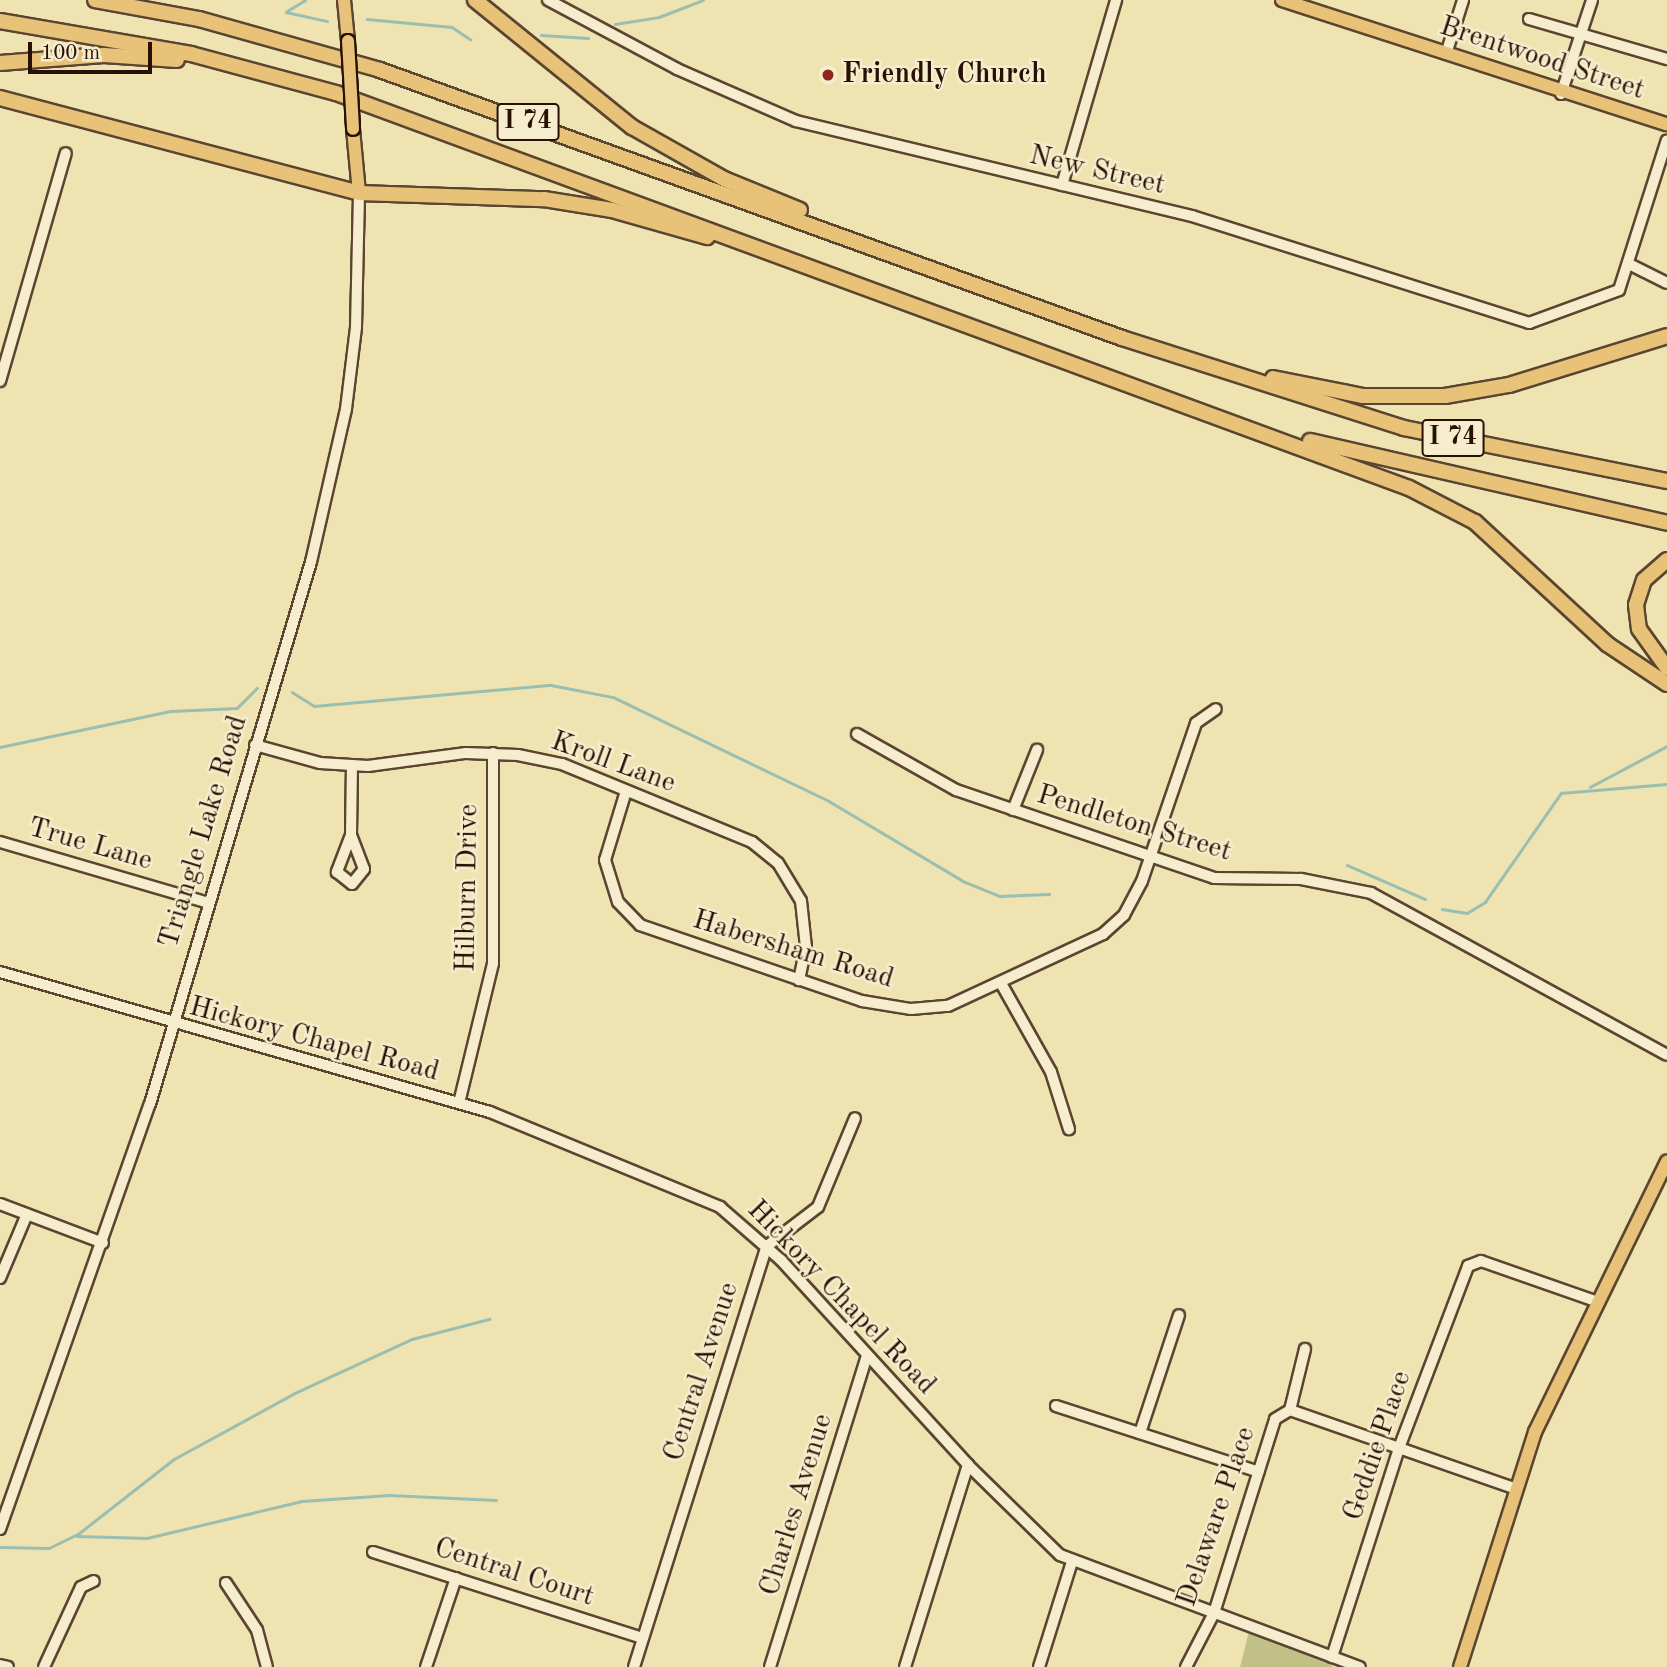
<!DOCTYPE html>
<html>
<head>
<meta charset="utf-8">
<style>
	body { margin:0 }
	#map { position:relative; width:1667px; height:1667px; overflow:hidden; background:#f0e3b2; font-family:"Old Standard TT",serif }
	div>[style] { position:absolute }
	.green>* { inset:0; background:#c1c187 }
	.stream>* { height:2.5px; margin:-1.25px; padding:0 1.25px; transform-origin:1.25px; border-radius:1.25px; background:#9abeb0 }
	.roads { filter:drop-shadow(2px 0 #5a4530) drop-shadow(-2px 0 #5a4530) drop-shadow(0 2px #5a4530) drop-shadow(0 -2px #5a4530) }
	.minor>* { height:10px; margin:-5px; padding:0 5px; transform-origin:5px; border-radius:5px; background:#f5edcd }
	.major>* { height:12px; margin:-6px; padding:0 6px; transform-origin:6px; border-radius:6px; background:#e8c279 }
	.highway>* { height:14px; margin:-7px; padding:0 7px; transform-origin:7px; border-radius:7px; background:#e8c279 }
	.bridges { filter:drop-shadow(2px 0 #281004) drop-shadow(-2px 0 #281004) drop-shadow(0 2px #281004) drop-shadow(0 -2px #281004) }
	.major-bridge>* { height:12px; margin:-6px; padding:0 6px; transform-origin:6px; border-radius:6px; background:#e8c279 }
	.dots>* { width:19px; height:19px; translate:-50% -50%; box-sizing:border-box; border:4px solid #f5edcd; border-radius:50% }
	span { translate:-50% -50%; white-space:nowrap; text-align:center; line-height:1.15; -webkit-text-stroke:5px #f5edcd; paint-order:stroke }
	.shield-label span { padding:2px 5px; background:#f5edcd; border:2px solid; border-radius:5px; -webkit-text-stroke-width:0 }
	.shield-label { font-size:26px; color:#281004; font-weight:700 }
	.street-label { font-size:28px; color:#281004 }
	.poi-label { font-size:28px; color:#281004; font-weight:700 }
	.left { translate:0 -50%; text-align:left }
	.scale { position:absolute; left:28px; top:42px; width:124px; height:32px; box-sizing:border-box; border:4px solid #281004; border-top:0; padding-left:9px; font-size:21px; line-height:24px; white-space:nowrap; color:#281004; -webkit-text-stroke:5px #f5edcd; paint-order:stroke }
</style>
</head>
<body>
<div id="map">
	<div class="green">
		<i style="clip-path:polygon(1249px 1631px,1333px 1662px,1332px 1667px,1240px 1667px)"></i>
	</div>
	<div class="stream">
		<i style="left:287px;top:11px;width:21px;rotate:-31deg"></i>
		<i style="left:286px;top:12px;width:42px;rotate:12.4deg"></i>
		<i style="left:367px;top:19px;width:85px;rotate:5.4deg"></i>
		<i style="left:452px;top:27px;width:22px;rotate:34deg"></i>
		<i style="left:615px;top:24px;width:45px;rotate:-9deg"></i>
		<i style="left:659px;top:17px;width:47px;rotate:-21.1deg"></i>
		<i style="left:541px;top:35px;width:47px;rotate:3.7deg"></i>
		<i style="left:292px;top:692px;width:26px;rotate:32deg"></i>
		<i style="left:314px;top:706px;width:238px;rotate:-5.1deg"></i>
		<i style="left:551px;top:685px;width:63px;rotate:11deg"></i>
		<i style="left:613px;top:697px;width:240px;rotate:25.7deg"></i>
		<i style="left:829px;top:801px;width:158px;rotate:30.8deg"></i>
		<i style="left:965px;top:882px;width:38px;rotate:22deg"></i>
		<i style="left:1000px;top:896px;width:49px;rotate:-2.3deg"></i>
		<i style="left:0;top:747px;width:175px;rotate:-11.9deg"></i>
		<i style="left:171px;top:711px;width:66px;rotate:-2.6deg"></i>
		<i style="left:237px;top:708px;width:28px;rotate:-45deg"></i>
		<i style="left:1590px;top:787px;width:87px;rotate:-28deg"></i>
		<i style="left:1347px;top:865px;width:85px;rotate:23.6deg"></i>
		<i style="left:1442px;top:909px;width:25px;rotate:9deg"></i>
		<i style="left:1467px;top:913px;width:21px;rotate:-31deg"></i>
		<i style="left:1485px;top:902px;width:133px;rotate:-55.1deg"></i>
		<i style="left:1561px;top:793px;width:106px;rotate:-4.9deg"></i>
		<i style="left:77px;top:1536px;width:70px;rotate:1.6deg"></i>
		<i style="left:147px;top:1538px;width:159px;rotate:-13.4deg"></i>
		<i style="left:302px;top:1501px;width:87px;rotate:-3.9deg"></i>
		<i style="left:389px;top:1495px;width:107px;rotate:2.7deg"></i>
		<i style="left:0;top:1547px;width:49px;rotate:1.2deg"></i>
		<i style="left:49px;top:1548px;width:32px;rotate:-26deg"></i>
		<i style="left:78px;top:1534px;width:122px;rotate:-38deg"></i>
		<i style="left:174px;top:1459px;width:138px;rotate:-28.6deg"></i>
		<i style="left:295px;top:1393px;width:129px;rotate:-24.8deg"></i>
		<i style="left:412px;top:1339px;width:80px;rotate:-14.6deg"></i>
	</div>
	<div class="roads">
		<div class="minor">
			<i style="left:548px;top:0;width:146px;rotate:28.1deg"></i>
			<i style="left:677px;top:69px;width:130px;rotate:23.6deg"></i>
			<i style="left:796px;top:121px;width:407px;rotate:13.5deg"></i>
			<i style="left:1192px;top:216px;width:354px;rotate:17.6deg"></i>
			<i style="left:1529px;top:323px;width:96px;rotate:-20.1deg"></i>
			<i style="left:1619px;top:290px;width:157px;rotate:-72.3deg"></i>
			<i style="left:1529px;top:19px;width:144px;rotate:16.2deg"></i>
			<i style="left:1446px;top:54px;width:57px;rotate:-72.5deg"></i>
			<i style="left:1561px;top:94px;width:99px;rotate:-71.7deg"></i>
			<i style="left:1062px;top:185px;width:193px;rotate:-73.7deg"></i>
			<i style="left:1629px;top:264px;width:42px;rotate:26.6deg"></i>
			<i style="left:0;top:381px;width:237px;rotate:-73.9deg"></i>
			<i style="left:857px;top:734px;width:114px;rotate:29.5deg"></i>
			<i style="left:956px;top:790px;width:273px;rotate:18.8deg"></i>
			<i style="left:1214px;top:878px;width:87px;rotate:0.7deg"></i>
			<i style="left:1301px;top:879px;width:71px;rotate:11.3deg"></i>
			<i style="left:1371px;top:893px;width:337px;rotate:28.7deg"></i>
			<i style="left:255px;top:745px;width:67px;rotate:15.5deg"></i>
			<i style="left:320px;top:763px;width:48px;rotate:3.6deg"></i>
			<i style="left:368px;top:766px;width:99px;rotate:-7.6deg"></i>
			<i style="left:466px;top:753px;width:52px;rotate:2.2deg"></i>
			<i style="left:518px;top:755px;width:45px;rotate:11.6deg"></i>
			<i style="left:562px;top:764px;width:205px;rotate:22.3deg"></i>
			<i style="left:752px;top:842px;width:33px;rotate:39deg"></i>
			<i style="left:778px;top:863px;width:44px;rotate:58.8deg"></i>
			<i style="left:801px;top:901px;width:46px;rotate:83.8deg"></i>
			<i style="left:806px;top:947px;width:34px;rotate:102deg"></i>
			<i style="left:626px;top:791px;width:72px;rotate:106.9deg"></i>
			<i style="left:605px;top:860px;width:44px;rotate:72.8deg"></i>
			<i style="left:618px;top:902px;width:32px;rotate:46deg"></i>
			<i style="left:640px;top:925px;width:235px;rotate:18.9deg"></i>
			<i style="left:862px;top:1001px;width:50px;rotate:9.3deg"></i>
			<i style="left:911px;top:1009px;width:37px;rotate:-5deg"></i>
			<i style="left:948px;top:1006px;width:171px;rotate:-24.9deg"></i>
			<i style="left:1103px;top:934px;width:28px;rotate:-42deg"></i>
			<i style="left:1124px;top:915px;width:38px;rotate:-62deg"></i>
			<i style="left:1142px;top:881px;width:167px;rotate:-71.1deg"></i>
			<i style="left:1196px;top:723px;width:24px;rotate:-35deg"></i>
			<i style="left:1013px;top:810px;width:65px;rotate:-68.2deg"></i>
			<i style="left:351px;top:835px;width:40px;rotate:111deg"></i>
			<i style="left:337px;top:872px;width:19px;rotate:39deg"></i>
			<i style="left:352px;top:884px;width:19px;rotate:-51deg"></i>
			<i style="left:364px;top:869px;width:36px;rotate:-111deg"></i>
			<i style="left:351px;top:835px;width:70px;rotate:-89.2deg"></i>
			<i style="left:0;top:842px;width:217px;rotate:16.3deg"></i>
			<i style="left:0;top:972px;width:510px;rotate:15.95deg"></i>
			<i style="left:490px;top:1112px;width:249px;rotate:22.4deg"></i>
			<i style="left:720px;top:1207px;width:81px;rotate:41deg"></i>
			<i style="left:781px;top:1260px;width:277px;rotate:47.6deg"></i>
			<i style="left:968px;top:1465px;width:129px;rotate:44.4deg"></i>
			<i style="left:1060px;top:1555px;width:320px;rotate:20.5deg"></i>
			<i style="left:1002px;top:985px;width:100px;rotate:60.6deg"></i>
			<i style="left:1051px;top:1072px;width:60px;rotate:72.5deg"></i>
			<i style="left:459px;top:1103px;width:144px;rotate:-76.3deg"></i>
			<i style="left:493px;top:963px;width:210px;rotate:-90deg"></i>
			<i style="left:0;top:1204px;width:110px;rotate:20.7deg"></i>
			<i style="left:0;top:1278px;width:69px;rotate:-67.1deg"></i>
			<i style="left:1056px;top:1406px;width:213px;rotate:18deg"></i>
			<i style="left:1290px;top:1410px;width:237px;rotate:19.2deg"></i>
			<i style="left:1290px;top:1410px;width:63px;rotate:-76.2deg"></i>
			<i style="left:1140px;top:1433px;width:124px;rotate:-71.7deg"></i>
			<i style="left:0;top:1529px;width:451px;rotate:-70.6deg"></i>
			<i style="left:150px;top:1104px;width:565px;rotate:-73.46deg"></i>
			<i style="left:311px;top:562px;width:157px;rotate:-77.1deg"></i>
			<i style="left:346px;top:409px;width:83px;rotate:-83deg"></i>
			<i style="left:356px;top:327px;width:134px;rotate:-88.7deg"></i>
			<i style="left:373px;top:1552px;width:282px;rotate:17.7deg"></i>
			<i style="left:226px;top:1583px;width:56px;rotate:56.6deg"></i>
			<i style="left:257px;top:1630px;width:38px;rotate:75deg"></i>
			<i style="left:1332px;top:1657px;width:219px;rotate:-72.2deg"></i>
			<i style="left:1399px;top:1448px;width:195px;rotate:-69.2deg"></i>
			<i style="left:1468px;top:1266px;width:14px;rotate:-21deg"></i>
			<i style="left:1481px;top:1261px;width:124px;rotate:19.3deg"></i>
			<i style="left:0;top:1665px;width:8px;rotate:14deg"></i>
			<i style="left:44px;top:1667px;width:88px;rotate:-65.2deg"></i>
			<i style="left:81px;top:1587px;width:14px;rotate:-25deg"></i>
			<i style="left:426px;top:1667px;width:94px;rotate:-71.4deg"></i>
			<i style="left:634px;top:1667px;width:442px;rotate:-72.5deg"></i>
			<i style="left:767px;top:1246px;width:64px;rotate:-37.4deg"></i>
			<i style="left:818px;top:1207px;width:96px;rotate:-67.4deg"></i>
			<i style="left:770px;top:1667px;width:326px;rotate:-72.7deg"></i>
			<i style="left:905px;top:1667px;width:212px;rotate:-72.7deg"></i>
			<i style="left:1039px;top:1667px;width:110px;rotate:-72.6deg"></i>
			<i style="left:1186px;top:1667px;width:61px;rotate:-62.6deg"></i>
			<i style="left:1214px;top:1613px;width:203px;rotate:-72.5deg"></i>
			<i style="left:1275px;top:1419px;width:17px;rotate:-31deg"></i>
		</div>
		<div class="major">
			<i style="left:344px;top:0;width:41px;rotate:84.4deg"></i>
			<i style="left:1282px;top:0;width:404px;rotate:17.9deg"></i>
			<i style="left:353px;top:129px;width:64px;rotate:84.6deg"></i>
			<i style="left:1460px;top:1667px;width:247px;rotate:-72.3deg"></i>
			<i style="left:1535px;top:1432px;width:301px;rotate:-64deg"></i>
		</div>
		<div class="highway">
			<i style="left:95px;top:0;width:106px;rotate:10.4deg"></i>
			<i style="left:199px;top:19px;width:188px;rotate:15.7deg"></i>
			<i style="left:380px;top:70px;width:789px;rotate:19.86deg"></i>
			<i style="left:1122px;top:338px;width:296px;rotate:17.7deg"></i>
			<i style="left:1404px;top:428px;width:268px;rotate:11.4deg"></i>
			<i style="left:475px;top:0;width:202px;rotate:39deg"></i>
			<i style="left:632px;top:127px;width:106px;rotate:29.5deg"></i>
			<i style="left:724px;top:179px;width:82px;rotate:22.2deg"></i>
			<i style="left:0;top:21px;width:194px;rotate:9.8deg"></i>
			<i style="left:191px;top:54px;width:150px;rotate:15.1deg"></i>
			<i style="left:336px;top:93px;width:1143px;rotate:20.21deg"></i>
			<i style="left:1409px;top:488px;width:74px;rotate:27.3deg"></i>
			<i style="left:1475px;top:522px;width:180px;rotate:42.7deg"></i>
			<i style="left:1607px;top:644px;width:72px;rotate:33.7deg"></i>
			<i style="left:0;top:63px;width:104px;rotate:-4.4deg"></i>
			<i style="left:104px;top:55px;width:73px;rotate:3.9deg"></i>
			<i style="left:0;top:98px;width:371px;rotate:14.8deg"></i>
			<i style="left:359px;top:193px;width:185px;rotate:1.9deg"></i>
			<i style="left:544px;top:199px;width:69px;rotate:9.2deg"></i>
			<i style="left:612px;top:210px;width:99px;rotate:15.9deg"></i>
			<i style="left:1273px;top:378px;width:92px;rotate:11.3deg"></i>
			<i style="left:1363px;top:396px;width:82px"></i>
			<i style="left:1445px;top:396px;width:65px;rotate:-9.8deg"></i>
			<i style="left:1509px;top:385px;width:165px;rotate:-17.2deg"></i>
			<i style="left:1310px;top:441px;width:366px;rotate:12.9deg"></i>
			<i style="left:1667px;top:560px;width:30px;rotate:139deg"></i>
			<i style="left:1644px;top:580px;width:26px;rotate:108deg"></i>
			<i style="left:1636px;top:605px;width:24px;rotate:83deg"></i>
			<i style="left:1639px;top:629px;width:48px;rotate:54.3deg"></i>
		</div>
	</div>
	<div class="bridges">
		<div class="major-bridge">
			<i style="left:348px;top:41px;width:88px;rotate:86.7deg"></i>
		</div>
	</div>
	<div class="dots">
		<i style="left:828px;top:75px;background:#8f2418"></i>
	</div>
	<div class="shield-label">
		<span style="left:528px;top:122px">I 74</span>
		<span style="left:1453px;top:438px">I 74</span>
	</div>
	<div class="street-label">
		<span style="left:1542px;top:59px;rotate:18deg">Brentwood Street</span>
		<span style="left:1097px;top:171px;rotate:13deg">New Street</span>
		<span style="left:613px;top:763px;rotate:20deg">Kroll Lane</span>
		<span style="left:1134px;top:824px;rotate:17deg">Pendleton Street</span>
		<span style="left:204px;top:832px;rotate:-73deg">Triangle Lake Road</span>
		<span style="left:90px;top:845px;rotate:16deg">True Lane</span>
		<span style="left:468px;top:888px;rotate:-89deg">Hilburn Drive</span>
		<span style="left:793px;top:950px;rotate:17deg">Habersham Road</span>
		<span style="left:314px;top:1040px;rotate:15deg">Hickory Chapel Road</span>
		<span style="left:841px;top:1298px;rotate:46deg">Hickory Chapel Road</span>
		<span style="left:702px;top:1372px;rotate:-72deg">Central Avenue</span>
		<span style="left:1378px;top:1446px;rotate:-71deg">Geddie Place</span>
		<span style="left:797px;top:1505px;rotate:-73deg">Charles Avenue</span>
		<span style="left:1217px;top:1517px;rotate:-71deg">Delaware Place</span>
		<span style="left:514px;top:1573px;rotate:18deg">Central Court</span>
	</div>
	<div class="poi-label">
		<span class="left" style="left:842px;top:75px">Friendly Church</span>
	</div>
	<div class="scale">100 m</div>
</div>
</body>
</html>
